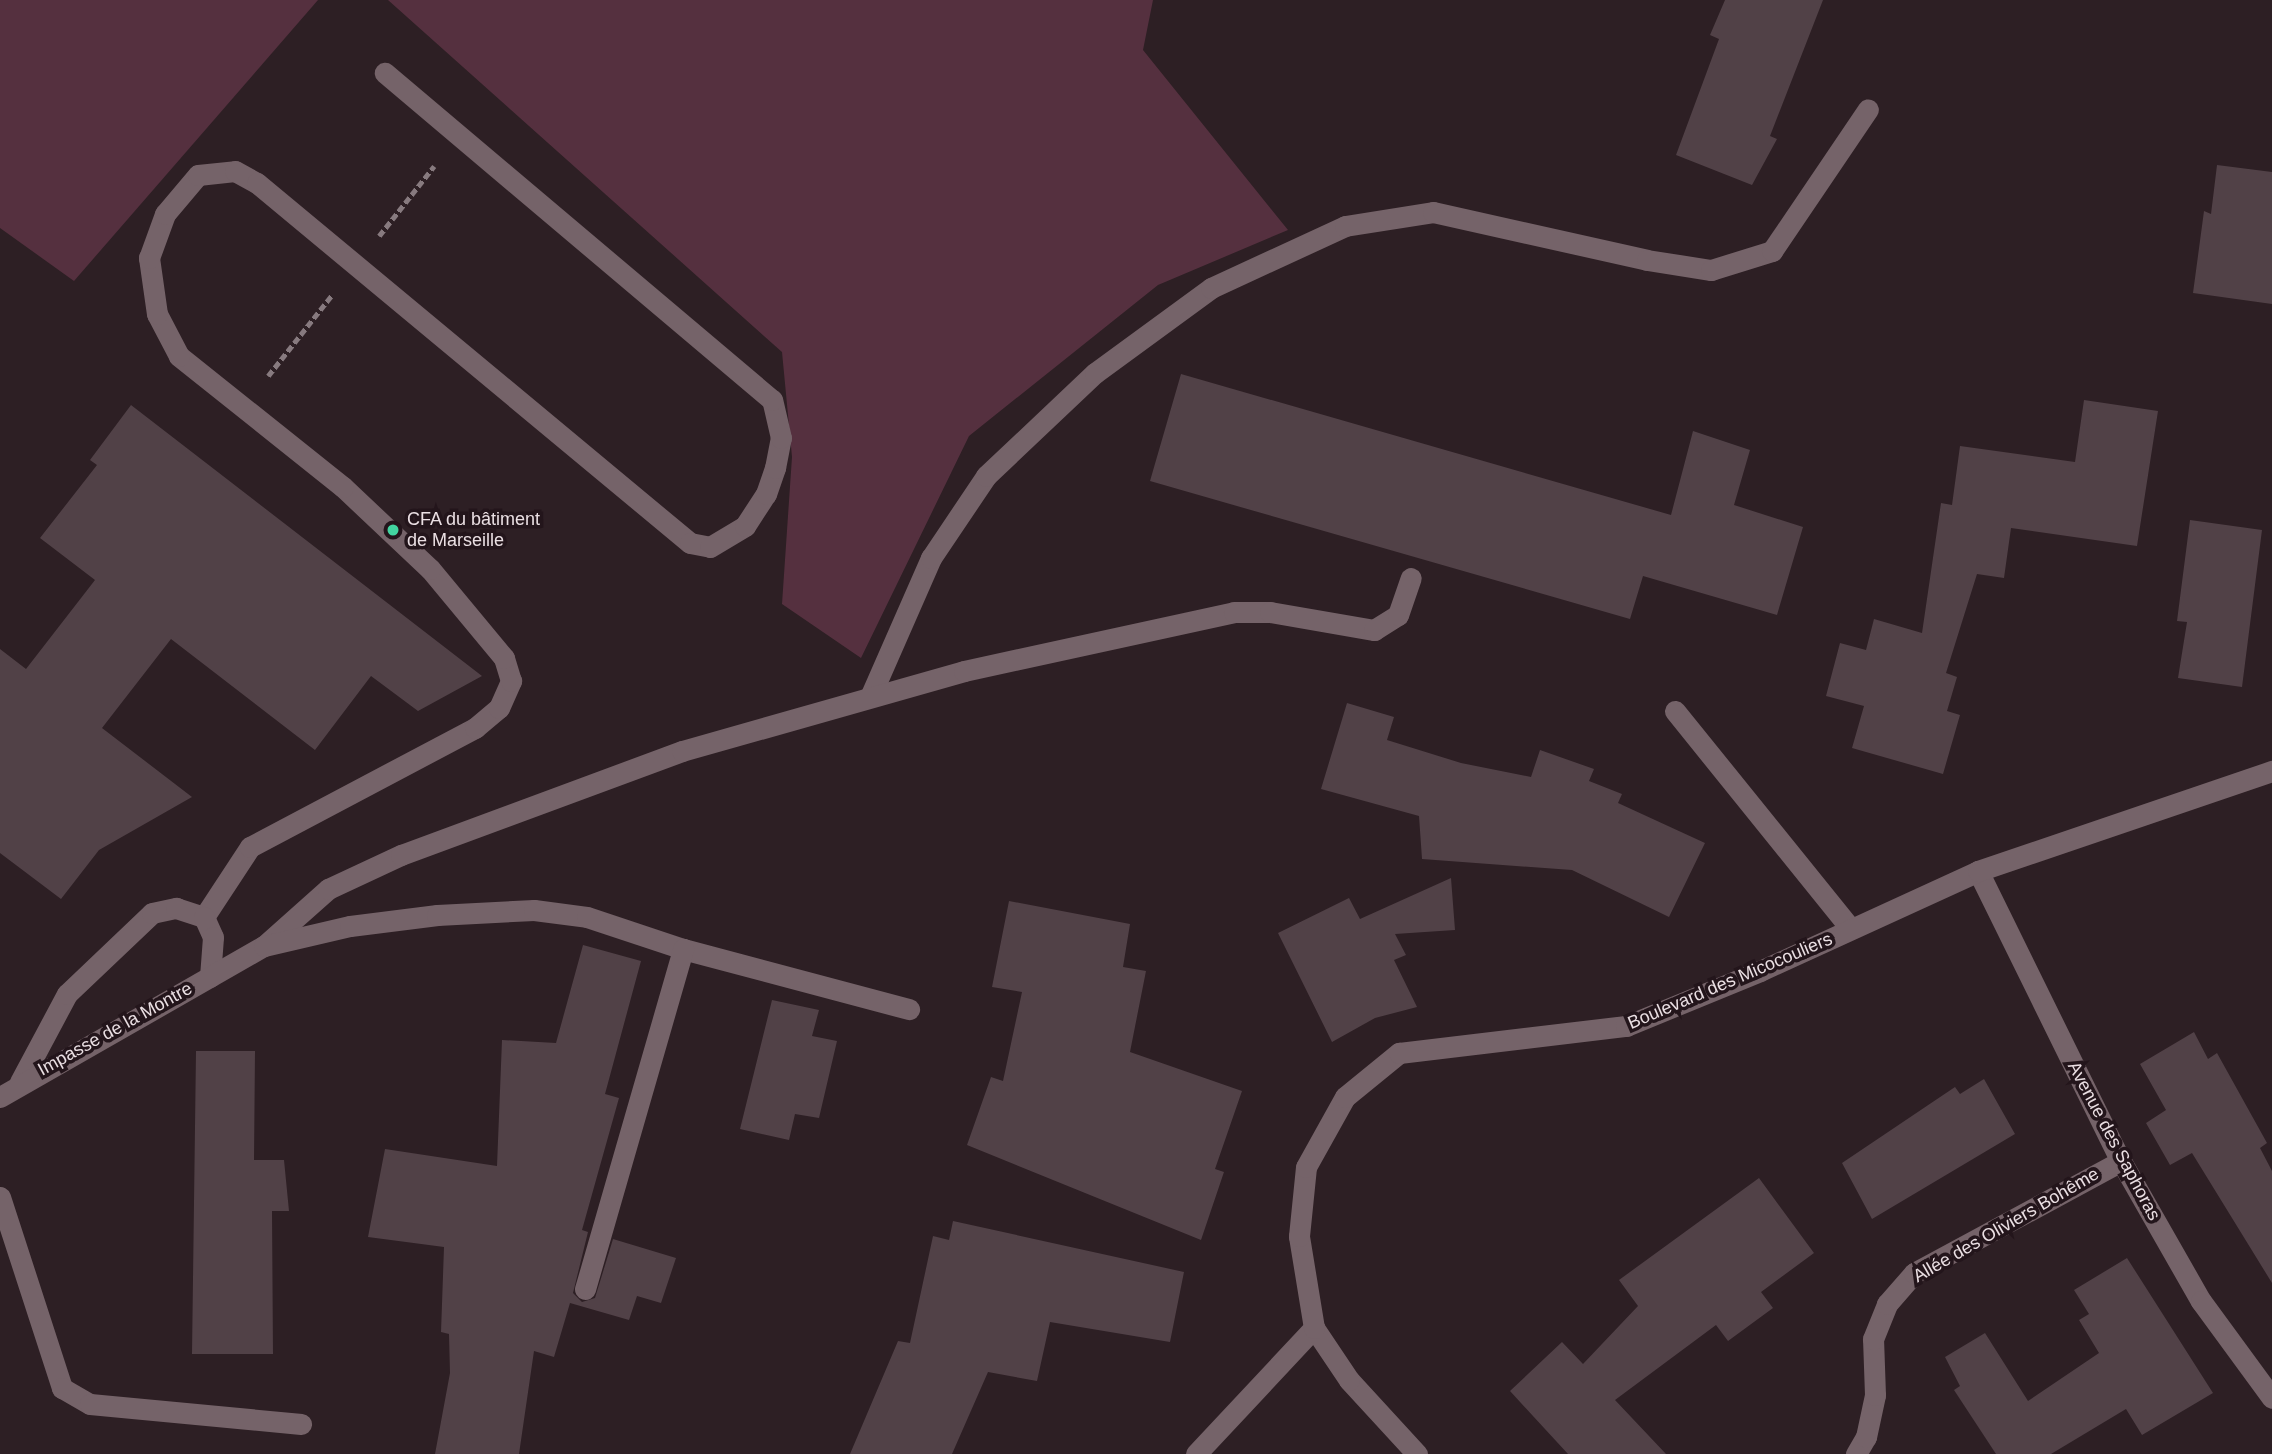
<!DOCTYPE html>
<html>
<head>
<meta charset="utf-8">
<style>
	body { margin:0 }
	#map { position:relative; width:2272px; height:1454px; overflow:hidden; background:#2d1f24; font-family:Arial,sans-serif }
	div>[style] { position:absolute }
	.green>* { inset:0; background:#55303f }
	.building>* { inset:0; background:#514147 }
	.path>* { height:4.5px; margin-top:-2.25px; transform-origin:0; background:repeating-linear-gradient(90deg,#877a7f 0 7px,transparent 0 10.5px) }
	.minor>* { height:21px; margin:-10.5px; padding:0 10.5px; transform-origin:10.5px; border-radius:10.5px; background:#756369 }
	.dots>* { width:19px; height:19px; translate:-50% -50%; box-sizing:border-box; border:4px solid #23151b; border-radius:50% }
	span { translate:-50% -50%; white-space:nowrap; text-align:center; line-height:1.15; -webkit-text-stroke:7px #23151b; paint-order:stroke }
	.poi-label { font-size:18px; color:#eadfe3 }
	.left { translate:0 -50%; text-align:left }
	.street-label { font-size:18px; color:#eadfe3 }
</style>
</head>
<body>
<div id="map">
	<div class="green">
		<i style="clip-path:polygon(0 0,318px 0,74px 281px,0 228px)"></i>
		<i style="clip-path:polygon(388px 0,1153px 0,1143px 50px,1288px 230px,1158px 285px,969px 436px,861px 658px,782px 604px,792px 457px,782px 352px)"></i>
	</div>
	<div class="building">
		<i style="clip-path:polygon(1725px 0,1823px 0,1770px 136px,1777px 139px,1752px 185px,1676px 155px,1719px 39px,1710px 35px)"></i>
		<i style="clip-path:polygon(2217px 165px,2272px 172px,2272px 304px,2193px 293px,2204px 211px,2211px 214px)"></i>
		<i style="clip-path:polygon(1181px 374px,1671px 515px,1693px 431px,1750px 450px,1734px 505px,1803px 527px,1777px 615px,1643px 576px,1630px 619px,1150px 481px)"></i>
		<i style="clip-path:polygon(2084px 400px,2158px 411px,2137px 546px,2011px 528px,2004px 578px,1977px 574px,1946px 673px,1957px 677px,1947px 711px,1960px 715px,1943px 774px,1852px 748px,1864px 706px,1826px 696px,1840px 643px,1866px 650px,1874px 619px,1922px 633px,1941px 503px,1952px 505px,1960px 446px,2075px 462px)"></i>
		<i style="clip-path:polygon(131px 405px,482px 676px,418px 711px,371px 676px,315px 750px,171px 639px,102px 728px,192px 797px,99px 850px,61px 899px,0 853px,0 649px,26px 669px,95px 580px,40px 538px,97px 465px,90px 460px)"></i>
		<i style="clip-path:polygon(2190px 520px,2262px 530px,2242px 687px,2178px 678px,2187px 622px,2177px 621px)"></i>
		<i style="clip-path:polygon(1347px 703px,1394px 717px,1387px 740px,1461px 763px,1531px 777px,1540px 750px,1594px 769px,1589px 781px,1622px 794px,1618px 803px,1705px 843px,1669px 917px,1572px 870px,1422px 859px,1419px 816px,1321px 789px)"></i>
		<i style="clip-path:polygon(1451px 878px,1455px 930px,1395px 934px,1406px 955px,1394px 960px,1417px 1007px,1375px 1018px,1332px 1042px,1278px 933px,1349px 898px,1360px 919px)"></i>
		<i style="clip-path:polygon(1009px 901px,1130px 924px,1123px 967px,1146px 971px,1130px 1052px,1242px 1091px,1215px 1169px,1224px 1172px,1201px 1240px,967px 1145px,991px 1077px,1003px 1081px,1022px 992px,992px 987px)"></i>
		<i style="clip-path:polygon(583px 945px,641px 961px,605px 1094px,619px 1098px,582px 1230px,588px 1232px,573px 1293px,582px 1302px,595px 1298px,613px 1239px,676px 1258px,661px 1303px,637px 1296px,629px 1320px,570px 1303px,554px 1357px,534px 1351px,519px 1454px,435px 1454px,450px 1373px,449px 1334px,441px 1332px,444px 1247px,368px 1237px,385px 1149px,497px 1166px,502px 1040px,556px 1043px)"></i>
		<i style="clip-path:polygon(772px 1000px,819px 1010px,812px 1036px,837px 1041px,819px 1118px,795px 1114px,789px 1140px,740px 1129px)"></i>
		<i style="clip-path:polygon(2194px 1032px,2208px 1059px,2217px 1053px,2267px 1143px,2260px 1148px,2272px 1171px,2272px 1283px,2192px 1153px,2170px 1165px,2146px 1123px,2166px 1110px,2140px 1064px)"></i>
		<i style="clip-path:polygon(196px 1051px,255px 1051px,254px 1160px,284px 1160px,289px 1211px,272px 1211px,273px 1354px,192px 1354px)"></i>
		<i style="clip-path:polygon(1984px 1079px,2015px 1134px,1872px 1219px,1842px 1163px,1955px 1087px,1960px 1094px)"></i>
		<i style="clip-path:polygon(1759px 1178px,1814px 1253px,1761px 1292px,1773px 1308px,1728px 1341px,1716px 1325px,1615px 1400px,1666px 1454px,1568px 1454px,1510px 1391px,1562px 1342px,1583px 1364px,1638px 1306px,1619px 1280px)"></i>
		<i style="clip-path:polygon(953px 1221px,1184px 1272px,1170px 1342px,1050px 1322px,1037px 1381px,988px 1372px,952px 1454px,850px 1454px,898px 1341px,910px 1343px,933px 1236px,949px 1240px)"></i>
		<i style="clip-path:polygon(2127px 1258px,2213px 1393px,2142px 1435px,2126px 1409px,2051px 1454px,1996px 1454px,1954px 1390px,1960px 1386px,1945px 1357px,1985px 1333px,2028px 1401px,2099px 1353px,2079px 1320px,2089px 1314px,2074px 1290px)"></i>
	</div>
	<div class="path">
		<i style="left:379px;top:236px;width:89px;rotate:-51.8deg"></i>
		<i style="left:268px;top:376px;width:103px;rotate:-51.7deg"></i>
	</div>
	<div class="minor">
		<i style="left:870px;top:697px;width:152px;rotate:-66.3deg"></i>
		<i style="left:931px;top:558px;width:99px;rotate:-56.1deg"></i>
		<i style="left:986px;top:476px;width:150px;rotate:-43.4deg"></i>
		<i style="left:1095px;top:373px;width:144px;rotate:-36.2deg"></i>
		<i style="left:1211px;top:288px;width:148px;rotate:-24.8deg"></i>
		<i style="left:1345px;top:226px;width:89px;rotate:-9deg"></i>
		<i style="left:1433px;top:212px;width:219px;rotate:12.6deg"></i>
		<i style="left:1647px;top:260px;width:65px;rotate:8.9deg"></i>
		<i style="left:1711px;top:270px;width:64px;rotate:-17.3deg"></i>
		<i style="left:1772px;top:251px;width:171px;rotate:-55.9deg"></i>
		<i style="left:1675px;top:711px;width:280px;rotate:51.1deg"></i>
		<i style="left:1978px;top:871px;width:323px;rotate:63.8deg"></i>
		<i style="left:2121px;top:1161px;width:161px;rotate:60.3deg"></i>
		<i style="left:2201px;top:1301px;width:120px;rotate:53.8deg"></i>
		<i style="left:204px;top:917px;width:84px;rotate:-56.7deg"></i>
		<i style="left:250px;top:847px;width:255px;rotate:-27.9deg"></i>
		<i style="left:475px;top:728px;width:31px;rotate:-40deg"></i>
		<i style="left:499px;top:708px;width:30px;rotate:-66deg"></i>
		<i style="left:511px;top:681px;width:24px;rotate:-107deg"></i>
		<i style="left:504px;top:658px;width:116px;rotate:-129.7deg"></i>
		<i style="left:430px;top:569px;width:120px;rotate:-136.7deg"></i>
		<i style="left:343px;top:487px;width:210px;rotate:-141.4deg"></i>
		<i style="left:179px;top:356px;width:47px;rotate:-117.6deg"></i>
		<i style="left:157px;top:314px;width:57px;rotate:-98.1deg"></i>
		<i style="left:149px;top:258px;width:47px;rotate:-70deg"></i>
		<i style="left:165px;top:214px;width:51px;rotate:-49.8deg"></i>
		<i style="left:198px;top:175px;width:37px;rotate:-6deg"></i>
		<i style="left:235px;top:171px;width:25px;rotate:29deg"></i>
		<i style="left:257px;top:183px;width:563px;rotate:39.74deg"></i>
		<i style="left:690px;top:543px;width:20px;rotate:11deg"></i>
		<i style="left:710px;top:547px;width:41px;rotate:-31deg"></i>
		<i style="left:745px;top:526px;width:38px;rotate:-57deg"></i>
		<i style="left:766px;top:494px;width:28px;rotate:-71deg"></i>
		<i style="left:775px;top:468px;width:31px;rotate:-79deg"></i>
		<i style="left:781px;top:438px;width:39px;rotate:-103deg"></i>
		<i style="left:772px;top:400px;width:507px;rotate:-139.8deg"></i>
		<i style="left:264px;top:946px;width:86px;rotate:-41.7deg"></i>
		<i style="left:328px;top:889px;width:81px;rotate:-25deg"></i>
		<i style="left:401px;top:855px;width:300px;rotate:-20.3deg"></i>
		<i style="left:682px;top:751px;width:293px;rotate:-15.8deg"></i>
		<i style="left:964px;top:671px;width:276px;rotate:-12.3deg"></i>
		<i style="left:1234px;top:612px;width:36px"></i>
		<i style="left:1270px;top:612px;width:106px;rotate:9.8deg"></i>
		<i style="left:1374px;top:630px;width:28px;rotate:-32deg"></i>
		<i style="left:1398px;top:615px;width:39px;rotate:-71deg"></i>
		<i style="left:20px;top:1082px;width:100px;rotate:-61.9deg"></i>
		<i style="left:67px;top:994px;width:117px;rotate:-43.6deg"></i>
		<i style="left:152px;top:913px;width:25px;rotate:-12deg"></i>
		<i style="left:176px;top:908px;width:29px;rotate:18deg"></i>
		<i style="left:204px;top:917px;width:22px;rotate:66deg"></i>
		<i style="left:213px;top:937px;width:40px;rotate:94.3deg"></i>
		<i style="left:0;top:1097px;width:304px;rotate:-29.8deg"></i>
		<i style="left:264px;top:946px;width:88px;rotate:-13.1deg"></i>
		<i style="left:350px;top:926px;width:88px;rotate:-7.2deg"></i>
		<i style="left:437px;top:915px;width:97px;rotate:-3deg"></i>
		<i style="left:534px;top:910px;width:53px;rotate:7.5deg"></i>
		<i style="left:587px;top:917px;width:101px;rotate:18.4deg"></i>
		<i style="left:683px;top:949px;width:234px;rotate:14.9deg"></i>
		<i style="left:0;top:1197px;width:201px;rotate:72deg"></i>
		<i style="left:62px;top:1388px;width:32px;rotate:30deg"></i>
		<i style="left:90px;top:1404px;width:212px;rotate:5.4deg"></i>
		<i style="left:585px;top:1289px;width:354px;rotate:-73.9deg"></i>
		<i style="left:1196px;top:1454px;width:173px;rotate:-46.9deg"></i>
		<i style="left:1417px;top:1454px;width:100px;rotate:-132.6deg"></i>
		<i style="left:1349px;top:1380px;width:63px;rotate:-123.9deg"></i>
		<i style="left:1314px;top:1328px;width:93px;rotate:-99.3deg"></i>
		<i style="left:1299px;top:1236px;width:69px;rotate:-84.2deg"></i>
		<i style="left:1306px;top:1167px;width:80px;rotate:-60.9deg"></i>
		<i style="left:1345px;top:1097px;width:70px;rotate:-39.2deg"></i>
		<i style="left:1399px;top:1053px;width:229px;rotate:-6.8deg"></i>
		<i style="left:1626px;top:1026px;width:145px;rotate:-22.3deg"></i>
		<i style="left:1760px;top:971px;width:240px;rotate:-24.6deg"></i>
		<i style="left:1978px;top:871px;width:311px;rotate:-18.8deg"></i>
		<i style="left:1856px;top:1454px;width:20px;rotate:-60deg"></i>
		<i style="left:1866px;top:1437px;width:43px;rotate:-77.9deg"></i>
		<i style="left:1875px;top:1395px;width:56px;rotate:-92deg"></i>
		<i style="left:1873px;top:1339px;width:38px;rotate:-68deg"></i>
		<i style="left:1887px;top:1304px;width:41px;rotate:-48.9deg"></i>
		<i style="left:1914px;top:1273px;width:235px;rotate:-28.4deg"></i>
	</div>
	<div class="dots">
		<i style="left:393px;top:530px;background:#42d4a0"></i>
	</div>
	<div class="poi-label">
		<span class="left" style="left:407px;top:530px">CFA du bâtiment<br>de Marseille</span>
	</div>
	<div class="street-label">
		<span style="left:1730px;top:981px;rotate:-23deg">Boulevard des Micocouliers</span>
		<span style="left:115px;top:1029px;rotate:-29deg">Impasse de la Montre</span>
		<span style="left:2114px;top:1141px;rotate:62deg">Avenue des Saphoras</span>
		<span style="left:2006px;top:1225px;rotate:-30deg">Allée des Oliviers Bohême</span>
	</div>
</div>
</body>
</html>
